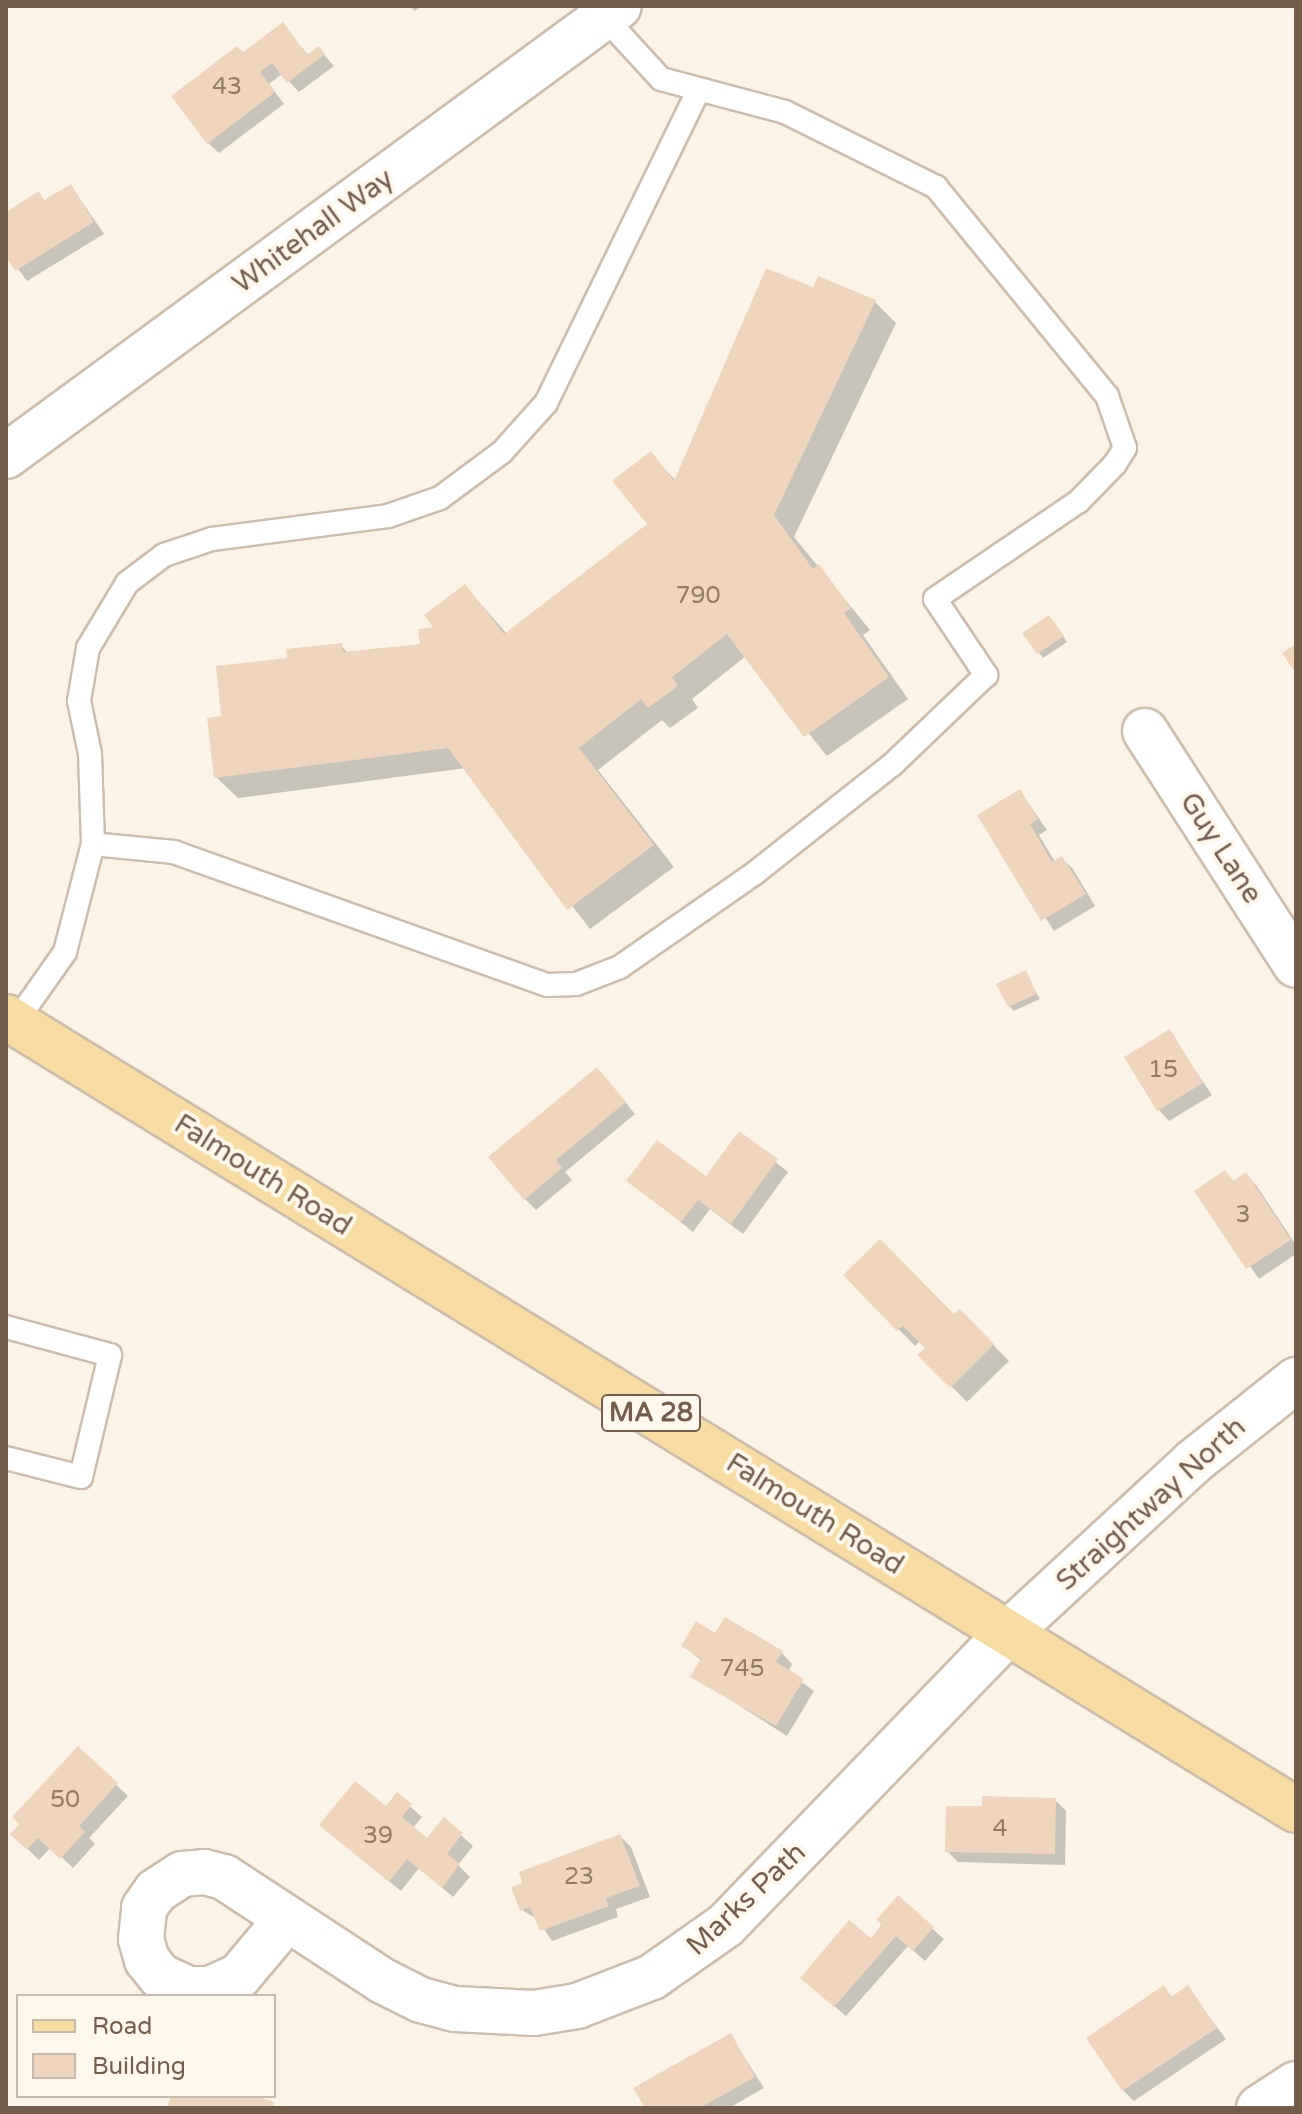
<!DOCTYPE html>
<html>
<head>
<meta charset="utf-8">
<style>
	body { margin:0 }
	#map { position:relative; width:1302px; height:2114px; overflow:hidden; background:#fbf4e6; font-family:"Varela Round",sans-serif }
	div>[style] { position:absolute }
	.shadow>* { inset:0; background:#0003 }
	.building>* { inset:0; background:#f0d5be }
	.roads { filter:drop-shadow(2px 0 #cdbdac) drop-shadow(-2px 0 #cdbdac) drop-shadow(0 2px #cdbdac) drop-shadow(0 -2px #cdbdac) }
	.service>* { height:22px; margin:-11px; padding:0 11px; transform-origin:11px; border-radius:11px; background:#fff }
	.minor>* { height:44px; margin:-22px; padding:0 22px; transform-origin:22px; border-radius:22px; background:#fff }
	.primary>* { height:44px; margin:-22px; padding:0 22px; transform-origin:22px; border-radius:22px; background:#f7dda1 }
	span { translate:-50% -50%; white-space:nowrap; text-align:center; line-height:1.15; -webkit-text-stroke:8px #fef8ec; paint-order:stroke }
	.number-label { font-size:24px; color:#937b68 }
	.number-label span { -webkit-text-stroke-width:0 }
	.shield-label span { padding:2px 6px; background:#fef8ec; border:2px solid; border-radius:6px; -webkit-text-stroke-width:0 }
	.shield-label { font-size:26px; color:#745d4b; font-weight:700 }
	.street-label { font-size:28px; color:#745d4b }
	.frame { position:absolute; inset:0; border:8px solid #745d4b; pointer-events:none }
	.legend { position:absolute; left:16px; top:1994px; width:260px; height:104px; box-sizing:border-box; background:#fef8ec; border:2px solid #c7baac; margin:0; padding:10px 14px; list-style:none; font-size:24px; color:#745d4b }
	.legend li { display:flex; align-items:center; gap:16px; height:40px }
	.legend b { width:40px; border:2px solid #c7baac }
</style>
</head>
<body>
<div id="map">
	<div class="shadow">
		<i style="clip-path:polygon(409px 6px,422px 6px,415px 11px)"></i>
		<i style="clip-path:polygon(282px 25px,309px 56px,319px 49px,334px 66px,299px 92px,282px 74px,269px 84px,284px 104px,219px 153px,208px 143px,243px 54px)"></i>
		<i style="clip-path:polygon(71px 186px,104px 234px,27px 281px,6px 253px,6px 214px,38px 194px,46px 202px)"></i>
		<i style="clip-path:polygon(814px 290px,875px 302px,896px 323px,794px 537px,870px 630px,863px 635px,908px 699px,827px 756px,746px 656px,692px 699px,698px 708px,670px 728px,662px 720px,598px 770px,674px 867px,590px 929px,466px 768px,238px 798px,216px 777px,224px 718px,289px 660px,341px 646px,349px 654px,422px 645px,465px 586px,507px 634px,650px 525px,651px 454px,676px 481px)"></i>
		<i style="clip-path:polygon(1054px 622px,1067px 642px,1043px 658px,1025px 633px)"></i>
		<i style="clip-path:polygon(1020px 791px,1047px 830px,1039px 835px,1055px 862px,1062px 858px,1073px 869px,1095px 906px,1054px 931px,980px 816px)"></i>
		<i style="clip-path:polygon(1025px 973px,1040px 999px,1014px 1011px,1009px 1006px)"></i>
		<i style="clip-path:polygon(1169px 1032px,1212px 1095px,1169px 1121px,1159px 1110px)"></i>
		<i style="clip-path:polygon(608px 1081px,635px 1114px,565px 1172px,572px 1180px,536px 1210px,525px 1199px)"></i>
		<i style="clip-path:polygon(740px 1134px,788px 1172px,743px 1234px,710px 1209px,693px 1232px,629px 1181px,706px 1179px)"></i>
		<i style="clip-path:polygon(1225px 1173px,1235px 1182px,1245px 1174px,1256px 1185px,1296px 1245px,1296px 1254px,1259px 1279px,1197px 1191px)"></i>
		<i style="clip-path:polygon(846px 1275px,954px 1317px,960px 1311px,1009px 1361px,967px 1402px,920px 1355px,927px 1348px,920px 1341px,915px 1346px)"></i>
		<i style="clip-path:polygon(716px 1635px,782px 1653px,792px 1664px,788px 1672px,814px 1691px,787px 1736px,693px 1676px,702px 1661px,684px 1646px)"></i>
		<i style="clip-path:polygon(78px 1749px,128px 1796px,89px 1838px,95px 1844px,73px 1868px,51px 1847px,39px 1860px,12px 1834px)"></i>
		<i style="clip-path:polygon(397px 1795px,422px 1817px,412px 1829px,427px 1841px,444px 1820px,473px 1846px,458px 1865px,470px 1877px,453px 1897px,419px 1868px,401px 1891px,333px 1836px,386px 1808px)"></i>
		<i style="clip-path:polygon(1055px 1800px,1066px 1811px,1065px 1865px,958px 1862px,947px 1851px)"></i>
		<i style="clip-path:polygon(620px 1836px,631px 1847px,650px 1897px,616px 1909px,618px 1917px,552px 1941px,537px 1919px,522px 1910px)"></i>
		<i style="clip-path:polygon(898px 1898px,944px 1939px,925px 1961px,908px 1946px,846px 2016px,813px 1988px,871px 1941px)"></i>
		<i style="clip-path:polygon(1164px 1988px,1173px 1998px,1187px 1988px,1226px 2039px,1134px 2101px,1123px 2090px)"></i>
		<i style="clip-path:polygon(730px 2035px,764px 2088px,729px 2108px,647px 2108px)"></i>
	</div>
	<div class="building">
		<i style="clip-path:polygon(283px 22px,307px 55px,319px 46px,325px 54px,287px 83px,272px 63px,260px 72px,275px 92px,207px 144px,171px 96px,237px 46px,243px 52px)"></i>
		<i style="clip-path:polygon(71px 184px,94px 222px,15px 271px,6px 257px,6px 212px,39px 191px,44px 200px)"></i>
		<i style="clip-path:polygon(766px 268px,813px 287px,818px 276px,876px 300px,774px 515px,813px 569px,819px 564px,851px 608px,844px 613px,889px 677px,804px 737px,727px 634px,672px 677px,678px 686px,648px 708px,641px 699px,579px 748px,654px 845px,567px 910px,448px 748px,214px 778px,207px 718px,221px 716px,216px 666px,287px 658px,286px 649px,342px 643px,343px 652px,420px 644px,418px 629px,433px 627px,424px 615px,465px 584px,504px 634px,647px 524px,612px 481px,651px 451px,674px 481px)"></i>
		<i style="clip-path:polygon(1049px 615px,1064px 636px,1037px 654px,1022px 633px)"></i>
		<i style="clip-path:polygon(1296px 644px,1296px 674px,1282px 653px)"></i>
		<i style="clip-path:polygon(1020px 789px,1038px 819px,1030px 824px,1052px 862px,1062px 856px,1086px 894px,1041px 921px,977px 815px)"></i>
		<i style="clip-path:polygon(1026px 970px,1037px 994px,1008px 1007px,996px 984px)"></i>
		<i style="clip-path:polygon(1170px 1029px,1203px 1083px,1157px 1111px,1124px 1057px)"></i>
		<i style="clip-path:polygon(597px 1067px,626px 1102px,556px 1160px,562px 1168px,524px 1200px,488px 1157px)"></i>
		<i style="clip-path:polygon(739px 1131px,778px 1159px,731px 1224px,698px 1200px,681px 1222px,626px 1181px,657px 1140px,706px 1176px)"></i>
		<i style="clip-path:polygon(1225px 1170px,1233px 1181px,1246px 1172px,1291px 1240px,1246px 1269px,1194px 1191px)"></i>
		<i style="clip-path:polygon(880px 1239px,954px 1314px,960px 1309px,994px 1344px,950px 1388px,917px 1355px,925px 1348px,903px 1326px,897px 1331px,843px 1275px)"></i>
		<i style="clip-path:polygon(725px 1617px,783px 1651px,776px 1662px,804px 1679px,776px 1726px,690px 1677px,701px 1658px,681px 1646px,696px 1621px,715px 1633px)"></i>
		<i style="clip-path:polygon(78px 1746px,118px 1783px,79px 1826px,85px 1832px,60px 1859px,38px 1838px,27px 1850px,10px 1834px,19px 1824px,12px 1817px)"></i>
		<i style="clip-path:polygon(355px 1781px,386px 1806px,397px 1792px,412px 1804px,402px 1817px,427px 1838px,444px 1817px,463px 1833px,447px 1854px,460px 1864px,442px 1888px,407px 1859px,389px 1882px,319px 1825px)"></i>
		<i style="clip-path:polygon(982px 1796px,1056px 1798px,1055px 1854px,945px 1852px,946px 1806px,982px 1806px)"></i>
		<i style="clip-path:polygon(620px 1834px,640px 1886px,606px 1898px,609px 1906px,540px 1931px,530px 1907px,520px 1911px,511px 1887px,522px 1883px,519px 1872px)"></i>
		<i style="clip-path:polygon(898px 1895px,934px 1927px,913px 1951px,896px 1936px,834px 2007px,800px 1978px,849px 1920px,871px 1938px,882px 1925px,876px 1920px)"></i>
		<i style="clip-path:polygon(1164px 1985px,1171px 1997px,1188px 1985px,1217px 2028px,1122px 2091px,1086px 2038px)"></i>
		<i style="clip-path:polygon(731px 2033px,755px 2077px,700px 2108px,645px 2108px,633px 2088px)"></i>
		<i style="clip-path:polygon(171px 2096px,255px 2096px,274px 2102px,272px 2108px,167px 2108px)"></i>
	</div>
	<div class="roads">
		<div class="service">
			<i style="left:604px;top:17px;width:84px;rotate:47.4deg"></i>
			<i style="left:661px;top:79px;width:128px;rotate:14.9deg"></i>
			<i style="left:785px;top:112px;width:169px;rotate:26.4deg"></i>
			<i style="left:936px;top:187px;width:270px;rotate:50.7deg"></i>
			<i style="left:1107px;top:396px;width:55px;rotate:70.9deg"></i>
			<i style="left:1125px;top:448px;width:19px;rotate:122deg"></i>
			<i style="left:1115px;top:464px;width:52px;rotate:134.2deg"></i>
			<i style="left:1079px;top:501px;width:174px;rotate:145.8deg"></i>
			<i style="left:935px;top:599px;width:92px;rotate:56.1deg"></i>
			<i style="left:986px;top:675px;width:129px;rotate:136.3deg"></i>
			<i style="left:893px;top:764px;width:176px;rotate:141.7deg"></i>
			<i style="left:755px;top:873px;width:165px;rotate:145.2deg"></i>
			<i style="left:620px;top:967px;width:47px;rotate:158.9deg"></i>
			<i style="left:576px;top:984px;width:29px;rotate:178deg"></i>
			<i style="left:547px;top:985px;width:396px;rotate:-160.4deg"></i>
			<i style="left:174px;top:852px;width:81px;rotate:-174.4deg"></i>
			<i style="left:93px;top:844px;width:90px;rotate:-91.9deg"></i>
			<i style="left:90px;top:754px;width:54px;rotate:-101.7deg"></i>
			<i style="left:79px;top:701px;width:54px;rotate:-80.4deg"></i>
			<i style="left:88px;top:648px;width:76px;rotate:-59deg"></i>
			<i style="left:127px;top:583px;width:46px;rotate:-37.1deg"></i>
			<i style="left:164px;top:555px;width:51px;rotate:-18.4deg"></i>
			<i style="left:212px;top:539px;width:177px;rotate:-7.4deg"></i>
			<i style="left:388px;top:516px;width:55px;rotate:-19.1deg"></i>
			<i style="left:440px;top:498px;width:77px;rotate:-36.6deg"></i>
			<i style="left:502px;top:452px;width:66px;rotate:-48.1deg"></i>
			<i style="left:546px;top:403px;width:347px;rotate:-64deg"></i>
			<i style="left:15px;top:1023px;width:87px;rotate:-54.8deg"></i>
			<i style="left:65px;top:952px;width:112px;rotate:-75.5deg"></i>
			<i style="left:6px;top:1327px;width:108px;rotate:15.1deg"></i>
			<i style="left:110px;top:1355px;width:125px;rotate:103.4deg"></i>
			<i style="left:81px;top:1477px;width:77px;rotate:-165.8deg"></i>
		</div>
		<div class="minor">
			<i style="left:6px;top:456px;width:760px;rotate:-36.28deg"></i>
			<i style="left:1145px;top:731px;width:278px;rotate:57.2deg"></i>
			<i style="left:287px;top:1919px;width:75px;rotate:130.1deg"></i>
			<i style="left:239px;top:1976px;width:32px;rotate:156deg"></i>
			<i style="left:210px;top:1989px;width:22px;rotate:180deg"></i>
			<i style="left:188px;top:1989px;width:31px;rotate:-155deg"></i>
			<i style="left:160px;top:1976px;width:21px;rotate:-129deg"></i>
			<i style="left:147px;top:1960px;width:22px;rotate:-106deg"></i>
			<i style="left:141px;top:1939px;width:31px;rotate:-84deg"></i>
			<i style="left:144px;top:1908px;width:21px;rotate:-55deg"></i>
			<i style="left:156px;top:1891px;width:31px;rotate:-33deg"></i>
			<i style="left:182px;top:1874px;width:22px;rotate:-5deg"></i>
			<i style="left:204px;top:1872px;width:21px;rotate:14deg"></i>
			<i style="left:224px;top:1877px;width:190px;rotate:33.2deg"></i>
			<i style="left:383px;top:1981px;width:42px;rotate:26.6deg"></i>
			<i style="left:421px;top:2000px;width:35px;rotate:15deg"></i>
			<i style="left:455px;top:2009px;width:79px;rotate:2.9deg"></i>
			<i style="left:534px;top:2013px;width:44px;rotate:-9.2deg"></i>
			<i style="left:577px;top:2006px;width:80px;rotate:-21.1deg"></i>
			<i style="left:652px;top:1977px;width:90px;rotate:-35.1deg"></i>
			<i style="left:726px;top:1925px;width:407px;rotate:-46deg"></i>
			<i style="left:1009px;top:1632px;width:251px;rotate:-42.7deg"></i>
			<i style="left:1193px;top:1462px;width:132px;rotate:-38.5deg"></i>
			<i style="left:1259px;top:2108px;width:44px;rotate:-33deg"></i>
		</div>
		<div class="primary">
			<i style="left:6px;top:1017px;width:1514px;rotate:31.58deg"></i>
		</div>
	</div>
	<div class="number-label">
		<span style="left:227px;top:87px">43</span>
		<span style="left:698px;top:596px">790</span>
		<span style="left:1163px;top:1070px">15</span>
		<span style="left:1243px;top:1215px">3</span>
		<span style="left:742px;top:1669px">745</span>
		<span style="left:65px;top:1800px">50</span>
		<span style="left:1000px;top:1829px">4</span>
		<span style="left:378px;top:1836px">39</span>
		<span style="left:579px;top:1877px">23</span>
	</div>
	<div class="shield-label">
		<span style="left:651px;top:1413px">MA 28</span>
	</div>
	<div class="street-label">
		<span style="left:313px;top:231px;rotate:-36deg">Whitehall Way</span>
		<span style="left:1221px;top:848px;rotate:57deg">Guy Lane</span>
		<span style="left:263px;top:1175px;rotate:32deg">Falmouth Road</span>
		<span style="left:1151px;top:1504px;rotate:-42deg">Straightway North</span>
		<span style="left:815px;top:1514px;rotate:32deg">Falmouth Road</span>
		<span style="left:746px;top:1899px;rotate:-43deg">Marks Path</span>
	</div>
	<div class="frame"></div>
	<ul class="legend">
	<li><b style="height:10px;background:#f7dda1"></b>Road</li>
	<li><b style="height:22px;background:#f0d5be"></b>Building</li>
	</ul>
</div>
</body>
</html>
